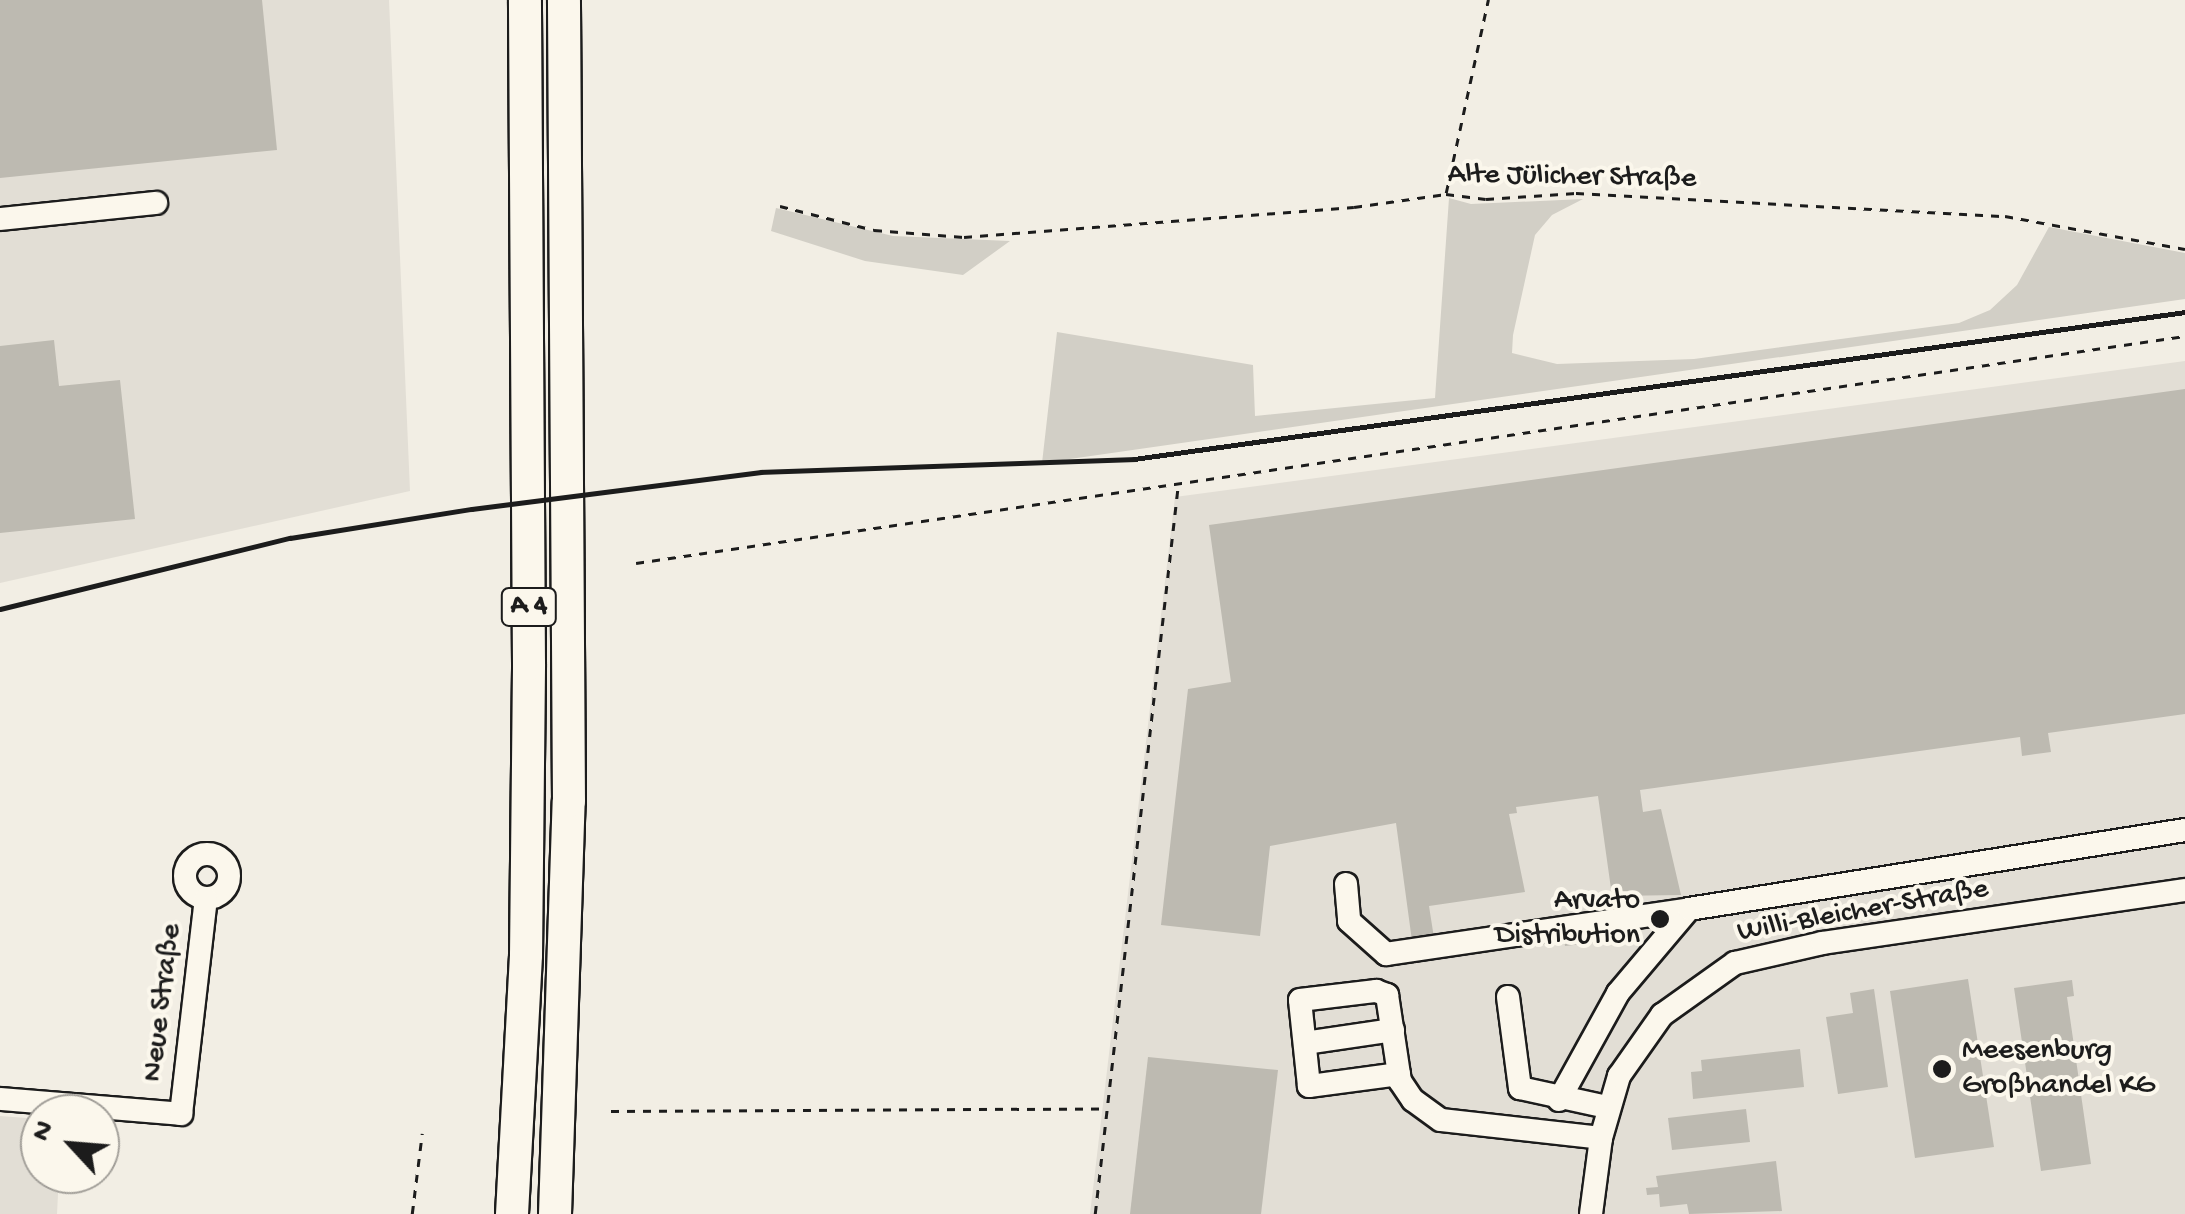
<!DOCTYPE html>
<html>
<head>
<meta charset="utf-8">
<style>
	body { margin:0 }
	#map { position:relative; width:2185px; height:1214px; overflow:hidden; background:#f2eee4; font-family:"Gochi Hand",sans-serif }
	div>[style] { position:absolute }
	.built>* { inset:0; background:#e2ded5 }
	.green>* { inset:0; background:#d2cfc6 }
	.building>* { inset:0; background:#bdbab1 }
	.path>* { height:2.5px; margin-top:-1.25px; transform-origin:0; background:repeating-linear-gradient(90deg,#1c1c1c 0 8px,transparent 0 16px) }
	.roads { filter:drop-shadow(2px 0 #1c1c1c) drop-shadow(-2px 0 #1c1c1c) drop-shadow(0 2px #1c1c1c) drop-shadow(0 -2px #1c1c1c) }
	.minor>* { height:22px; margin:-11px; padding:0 11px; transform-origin:11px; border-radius:11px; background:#fbf7ec }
	.minor>.ring { margin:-11px; padding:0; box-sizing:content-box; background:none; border:22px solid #fbf7ec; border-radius:50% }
	.highway>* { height:32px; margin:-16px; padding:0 16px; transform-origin:16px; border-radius:16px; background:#fbf7ec }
	.rail>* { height:5px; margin:-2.5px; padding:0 2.5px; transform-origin:2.5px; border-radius:2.5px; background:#1c1c1c }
	.dots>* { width:28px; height:28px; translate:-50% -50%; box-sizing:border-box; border:5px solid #fbf7ec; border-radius:50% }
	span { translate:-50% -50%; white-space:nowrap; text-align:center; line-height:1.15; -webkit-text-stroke:8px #fbf7ec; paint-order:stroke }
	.shield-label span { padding:2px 8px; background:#fbf7ec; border:2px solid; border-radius:8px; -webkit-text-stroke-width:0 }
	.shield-label { font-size:28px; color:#1c1c1c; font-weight:700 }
	.street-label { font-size:30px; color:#1c1c1c }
	.poi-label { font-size:30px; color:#1c1c1c }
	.right { translate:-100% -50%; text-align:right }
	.left { translate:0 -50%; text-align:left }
	.north { position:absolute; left:20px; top:1094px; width:100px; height:100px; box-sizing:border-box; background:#fbf7ec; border:2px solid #a29f99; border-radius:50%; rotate:296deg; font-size:28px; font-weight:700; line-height:40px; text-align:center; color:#1c1c1c }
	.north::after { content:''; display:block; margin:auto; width:35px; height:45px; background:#1c1c1c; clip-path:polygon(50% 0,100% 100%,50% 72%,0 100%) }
</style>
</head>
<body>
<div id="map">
	<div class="built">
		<i style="clip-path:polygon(0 0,389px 0,410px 491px,0 583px)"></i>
		<i style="clip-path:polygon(2185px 361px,2185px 1214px,1090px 1214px,1175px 497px)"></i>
		<i style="clip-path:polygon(0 1116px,40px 1119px,40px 1174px,59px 1174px,57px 1214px,0 1214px)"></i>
	</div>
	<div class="green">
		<i style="clip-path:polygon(1449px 198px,1471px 204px,1583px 199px,1552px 215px,1535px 235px,1513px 335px,1512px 353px,1557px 364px,1694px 359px,1959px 323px,1990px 310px,2017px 285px,2049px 227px,2185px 253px,2185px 299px,1042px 463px,1057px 332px,1253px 365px,1255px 416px,1435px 398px)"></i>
		<i style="clip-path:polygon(776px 208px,893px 236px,1010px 241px,963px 275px,865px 261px,771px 231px)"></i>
	</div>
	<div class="building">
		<i style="clip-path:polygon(0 0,262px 0,277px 150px,0 178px)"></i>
		<i style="clip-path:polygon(54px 340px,59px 386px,120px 380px,135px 519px,0 533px,0 346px)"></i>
		<i style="clip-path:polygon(2185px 389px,2185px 714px,2048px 733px,2051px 752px,2022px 756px,2020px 737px,1640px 790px,1643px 812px,1661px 809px,1681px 895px,1612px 896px,1598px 796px,1516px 807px,1517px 813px,1509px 814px,1525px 892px,1429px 906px,1434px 938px,1412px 941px,1396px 823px,1270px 846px,1260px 936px,1161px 925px,1188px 689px,1231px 682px,1209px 525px)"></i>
		<i style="clip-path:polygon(1597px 934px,1598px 942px,1565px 946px,1564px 939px)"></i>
		<i style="clip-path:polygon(1968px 979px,1994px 1147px,1915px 1158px,1890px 991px)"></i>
		<i style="clip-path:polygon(2072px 980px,2074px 996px,2067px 997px,2091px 1164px,2041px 1171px,2014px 988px)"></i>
		<i style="clip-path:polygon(1874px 989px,1888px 1087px,1838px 1094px,1826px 1017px,1853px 1013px,1850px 993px)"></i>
		<i style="clip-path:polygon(1800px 1049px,1804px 1087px,1693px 1099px,1691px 1072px,1702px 1071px,1701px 1060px)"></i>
		<i style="clip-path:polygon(1148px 1057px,1278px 1070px,1261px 1214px,1130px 1214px)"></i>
		<i style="clip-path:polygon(1746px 1109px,1750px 1142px,1672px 1150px,1668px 1118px)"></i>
		<i style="clip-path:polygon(1776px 1161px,1782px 1211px,1689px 1214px,1687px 1204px,1660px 1207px,1659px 1194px,1647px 1195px,1646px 1188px,1658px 1187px,1656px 1176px)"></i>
	</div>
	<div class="path">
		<i style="left:1446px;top:193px;width:198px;rotate:-77.7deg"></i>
		<i style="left:780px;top:206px;width:97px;rotate:14.3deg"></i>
		<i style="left:874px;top:230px;width:90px;rotate:4.4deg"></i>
		<i style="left:964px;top:237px;width:391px;rotate:-4.4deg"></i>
		<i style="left:1354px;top:207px;width:93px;rotate:-8deg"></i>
		<i style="left:1446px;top:194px;width:40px;rotate:7.1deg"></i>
		<i style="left:1486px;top:199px;width:90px;rotate:-3.8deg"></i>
		<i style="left:1576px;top:193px;width:430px;rotate:3.1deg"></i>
		<i style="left:2005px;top:216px;width:183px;rotate:10.4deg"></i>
		<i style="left:636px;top:563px;width:1566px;rotate:-8.34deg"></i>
		<i style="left:611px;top:1111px;width:494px;rotate:-0.3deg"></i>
		<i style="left:412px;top:1214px;width:81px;rotate:-82.9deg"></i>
		<i style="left:1095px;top:1214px;width:734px;rotate:-83.5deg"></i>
	</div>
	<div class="roads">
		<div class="minor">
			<i style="left:0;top:219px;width:157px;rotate:-5.9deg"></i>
			<i class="ring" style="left:185px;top:854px;width:22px;height:22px"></i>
			<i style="left:1346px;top:884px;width:37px;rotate:85deg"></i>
			<i style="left:1349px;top:921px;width:50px;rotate:41.7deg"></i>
			<i style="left:1386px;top:954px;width:306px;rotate:-8.4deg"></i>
			<i style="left:1508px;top:997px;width:92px;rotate:82.5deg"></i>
			<i style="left:1520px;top:1088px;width:89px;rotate:12.3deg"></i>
			<i style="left:1305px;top:1043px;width:89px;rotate:-8.4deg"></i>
			<i style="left:1399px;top:1074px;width:91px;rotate:172.4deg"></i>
			<i style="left:1309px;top:1086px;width:86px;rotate:-96deg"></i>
			<i style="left:1300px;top:1000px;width:77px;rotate:-6.8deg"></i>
			<i style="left:1376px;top:991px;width:12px;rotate:20deg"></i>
			<i style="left:1387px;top:995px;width:87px;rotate:81.4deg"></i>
			<i style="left:1400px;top:1081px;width:23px;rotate:56deg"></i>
			<i style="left:1413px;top:1100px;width:34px;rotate:36deg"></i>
			<i style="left:1441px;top:1120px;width:161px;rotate:6.4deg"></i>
			<i style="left:0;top:1099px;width:182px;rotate:4.7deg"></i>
			<i style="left:181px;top:1114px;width:217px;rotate:-83.4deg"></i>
			<i style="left:1559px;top:1100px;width:122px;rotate:-61.1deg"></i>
			<i style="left:1618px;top:993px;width:110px;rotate:-49.8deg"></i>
			<i style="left:1689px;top:909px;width:502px;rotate:-9.05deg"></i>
			<i style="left:1591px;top:1214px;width:77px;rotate:-82.5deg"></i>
			<i style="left:1601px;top:1138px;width:65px;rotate:-73.8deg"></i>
			<i style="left:1619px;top:1076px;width:75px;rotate:-54.8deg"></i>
			<i style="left:1662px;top:1015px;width:90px;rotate:-35.5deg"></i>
			<i style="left:1735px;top:963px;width:89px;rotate:-12.9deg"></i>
			<i style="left:1822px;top:943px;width:367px;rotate:-8.3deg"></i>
		</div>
		<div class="highway">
			<i style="left:512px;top:1214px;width:259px;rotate:-86.9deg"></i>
			<i style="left:526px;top:955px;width:291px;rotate:-89.4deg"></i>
			<i style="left:529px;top:664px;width:664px;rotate:-90.35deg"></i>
			<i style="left:555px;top:1214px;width:413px;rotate:-88.1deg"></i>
			<i style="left:569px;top:801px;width:801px;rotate:-90.36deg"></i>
		</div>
	</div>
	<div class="rail">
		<i style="left:0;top:609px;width:299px;rotate:-13.8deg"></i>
		<i style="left:290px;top:538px;width:184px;rotate:-9.1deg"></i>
		<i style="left:472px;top:509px;width:291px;rotate:-7.3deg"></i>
		<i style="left:761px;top:472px;width:373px;rotate:-2deg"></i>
		<i style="left:1134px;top:459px;width:1061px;rotate:-7.96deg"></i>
	</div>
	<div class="dots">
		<i style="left:1660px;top:919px;background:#1c1c1c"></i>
		<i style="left:1942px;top:1069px;background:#1c1c1c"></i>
	</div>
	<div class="shield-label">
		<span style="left:529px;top:607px">A 4</span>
	</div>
	<div class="street-label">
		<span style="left:1572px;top:178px;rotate:1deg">Alte Jülicher Straße</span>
		<span style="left:1863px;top:912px;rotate:-10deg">Willi-Bleicher-Straße</span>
		<span style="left:164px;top:1003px;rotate:-83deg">Neue Straße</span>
	</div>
	<div class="poi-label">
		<span class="right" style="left:1640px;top:919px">Arvato<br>Distribution</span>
		<span class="left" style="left:1962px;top:1069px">Meesenburg<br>Großhandel KG</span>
	</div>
	<div class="north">N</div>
</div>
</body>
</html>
